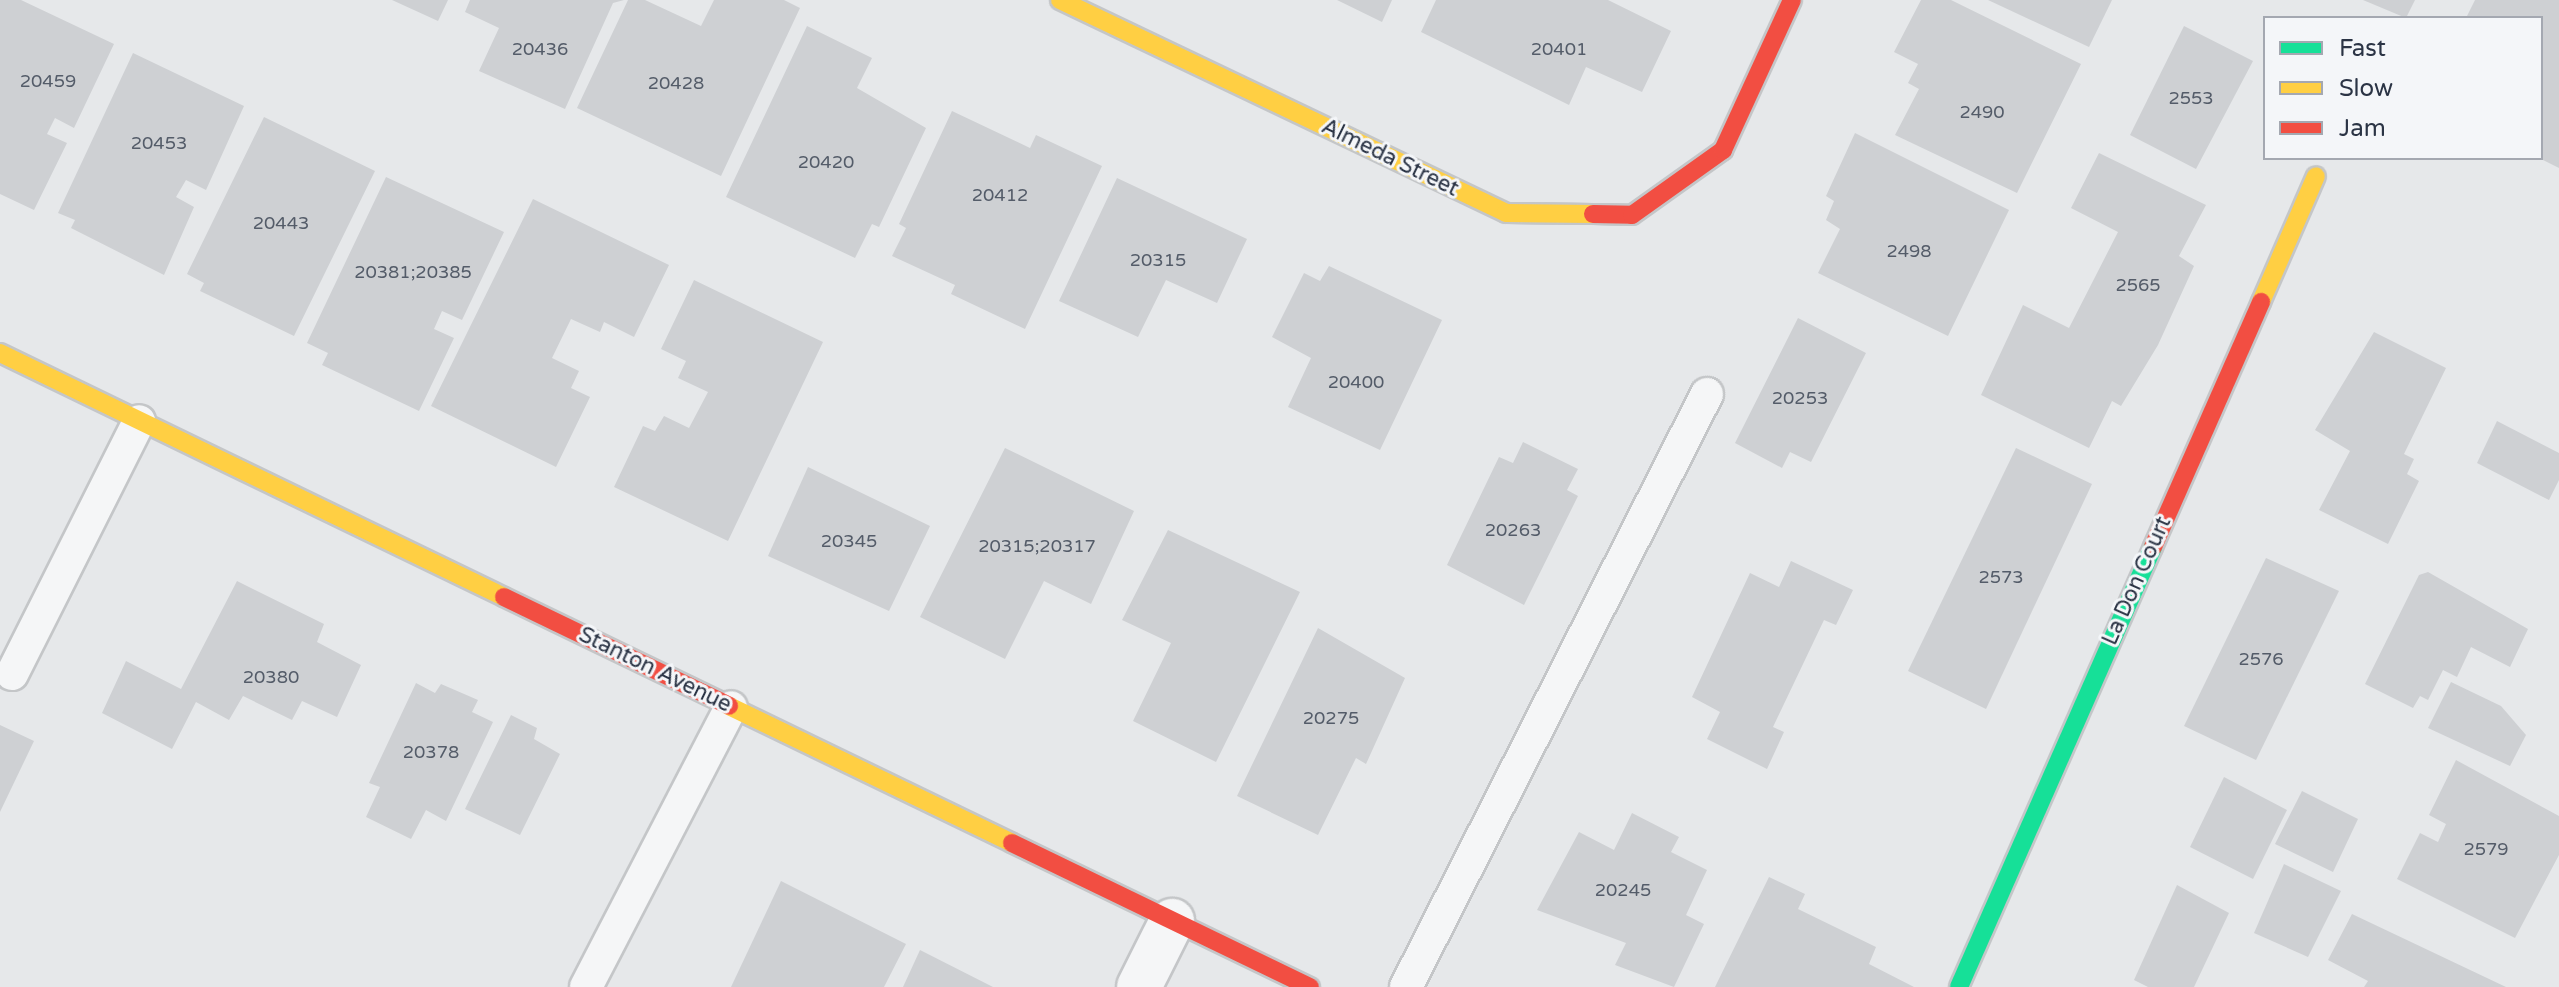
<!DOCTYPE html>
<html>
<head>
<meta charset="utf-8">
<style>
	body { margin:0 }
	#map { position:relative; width:2559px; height:987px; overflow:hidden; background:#e6e8ea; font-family:"Varela Round",sans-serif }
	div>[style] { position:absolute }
	.building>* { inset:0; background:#ced0d3 }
	.roads { filter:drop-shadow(2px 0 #c4c6c8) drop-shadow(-2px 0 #c4c6c8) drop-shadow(0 2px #c4c6c8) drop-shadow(0 -2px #c4c6c8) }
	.lane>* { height:32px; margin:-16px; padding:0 16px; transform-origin:16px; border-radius:16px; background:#f5f6f7 }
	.street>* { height:44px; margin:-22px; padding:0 22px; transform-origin:22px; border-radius:22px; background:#f5f6f7 }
	.fast>* { height:18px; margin:-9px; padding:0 9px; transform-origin:9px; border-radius:9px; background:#16e098 }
	.slow>* { height:18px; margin:-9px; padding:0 9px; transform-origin:9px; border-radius:9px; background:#ffcf43 }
	.jam>* { height:18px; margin:-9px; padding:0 9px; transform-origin:9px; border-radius:9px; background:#f24e42 }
	span { translate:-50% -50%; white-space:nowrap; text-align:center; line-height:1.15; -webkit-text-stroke:6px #f4f6f9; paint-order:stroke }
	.number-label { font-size:18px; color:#545c69 }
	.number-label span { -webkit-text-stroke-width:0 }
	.street-label { font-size:22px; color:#2b3445 }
	.legend { position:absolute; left:2263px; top:16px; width:280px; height:144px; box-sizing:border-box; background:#f4f6f9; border:2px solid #a4a8b1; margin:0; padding:10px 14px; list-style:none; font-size:24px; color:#2b3445 }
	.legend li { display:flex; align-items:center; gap:16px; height:40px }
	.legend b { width:40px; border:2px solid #a4a8b1 }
</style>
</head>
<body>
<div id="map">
	<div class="building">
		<i style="clip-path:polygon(0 0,21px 0,114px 44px,74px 128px,55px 118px,47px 134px,67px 143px,34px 210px,0 194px)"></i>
		<i style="clip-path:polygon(392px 0,448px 0,438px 21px)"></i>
		<i style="clip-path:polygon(470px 0,624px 0,613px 3px,565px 109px,479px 71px,499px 28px,465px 12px)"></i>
		<i style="clip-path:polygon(628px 0,645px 0,701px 26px,714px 0,784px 0,800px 8px,721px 176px,577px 108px)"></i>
		<i style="clip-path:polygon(1337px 0,1392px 0,1382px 22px)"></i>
		<i style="clip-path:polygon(1436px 0,1608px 0,1671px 31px,1642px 92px,1586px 67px,1569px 105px,1421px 32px)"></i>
		<i style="clip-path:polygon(1921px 0,1951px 0,2081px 64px,2017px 193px,1895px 135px,1919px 89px,1908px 83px,1918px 64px,1894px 52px)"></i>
		<i style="clip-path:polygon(1988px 0,2112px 0,2089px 47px)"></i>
		<i style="clip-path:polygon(2363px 0,2415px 0,2406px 18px)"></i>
		<i style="clip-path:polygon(2475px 0,2559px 0,2559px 168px,2541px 159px,2541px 18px,2466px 18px)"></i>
		<i style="clip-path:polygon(807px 26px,872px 58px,857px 88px,926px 128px,879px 227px,872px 224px,855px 258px,726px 197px)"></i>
		<i style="clip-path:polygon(2184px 26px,2253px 61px,2196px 169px,2130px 135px)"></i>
		<i style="clip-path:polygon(133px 53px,244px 106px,206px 190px,186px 180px,176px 197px,194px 207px,164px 275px,71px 228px,75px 220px,58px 213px)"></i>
		<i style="clip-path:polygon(952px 111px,1030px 148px,1036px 135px,1102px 166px,1025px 329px,951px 294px,955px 285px,892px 256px,906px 228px,899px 224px)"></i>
		<i style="clip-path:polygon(264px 117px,375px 171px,294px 336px,200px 291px,204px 283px,187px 274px)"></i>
		<i style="clip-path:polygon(1855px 133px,2009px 210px,1948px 336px,1818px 273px,1840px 229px,1826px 220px,1834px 201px,1826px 196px)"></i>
		<i style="clip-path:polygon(2099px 153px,2206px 205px,2179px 256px,2194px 266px,2158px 345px,2121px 406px,2112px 401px,2089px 448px,1981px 395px,2023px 305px,2069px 328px,2118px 232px,2071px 208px)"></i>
		<i style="clip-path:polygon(386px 177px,504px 232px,462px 320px,442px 311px,434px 329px,454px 338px,419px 411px,322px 365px,328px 353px,307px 343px)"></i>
		<i style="clip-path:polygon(1117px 178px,1247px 239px,1217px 303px,1166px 280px,1138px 337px,1059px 301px)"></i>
		<i style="clip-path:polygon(533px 199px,669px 265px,634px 337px,604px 322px,600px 332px,571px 319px,552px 358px,579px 371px,571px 388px,590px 397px,556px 467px,431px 406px)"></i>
		<i style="clip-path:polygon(1329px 266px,1442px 320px,1380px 450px,1288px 407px,1311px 358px,1272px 337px,1304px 273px,1320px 281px)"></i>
		<i style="clip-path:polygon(694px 280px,823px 342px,728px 541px,614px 487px,643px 426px,655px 431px,664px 416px,689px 428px,708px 392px,678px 378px,686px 361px,661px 349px)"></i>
		<i style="clip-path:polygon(1798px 318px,1866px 353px,1811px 462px,1790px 452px,1782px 468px,1735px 443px)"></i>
		<i style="clip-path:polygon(2374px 332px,2446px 368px,2404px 454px,2414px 459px,2407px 474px,2419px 481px,2388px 544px,2319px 510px,2350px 451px,2315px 430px)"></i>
		<i style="clip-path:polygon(2497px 421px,2559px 453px,2559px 480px,2549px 500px,2477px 463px)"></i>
		<i style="clip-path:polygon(1523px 442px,1578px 469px,1567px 490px,1578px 496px,1524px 605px,1447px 565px,1499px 457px,1513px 463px)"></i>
		<i style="clip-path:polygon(1005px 448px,1134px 511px,1091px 604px,1044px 581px,1005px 659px,920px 617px)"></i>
		<i style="clip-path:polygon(2016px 448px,2092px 484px,1986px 709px,1908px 671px)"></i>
		<i style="clip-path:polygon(808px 467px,930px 526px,889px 611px,768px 556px)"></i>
		<i style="clip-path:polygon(1168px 530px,1300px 592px,1216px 762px,1133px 721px,1171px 643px,1122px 620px)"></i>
		<i style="clip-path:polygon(2266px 558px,2339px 591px,2256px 760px,2184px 726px)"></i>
		<i style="clip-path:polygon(1791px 561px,1853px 590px,1836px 625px,1824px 620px,1773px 727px,1784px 732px,1767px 769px,1707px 739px,1720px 712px,1692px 697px,1750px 573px,1779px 587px)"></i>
		<i style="clip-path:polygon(2428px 572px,2528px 629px,2510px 667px,2471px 647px,2457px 677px,2443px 670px,2428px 700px,2420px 696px,2413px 708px,2365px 684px,2419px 575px)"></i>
		<i style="clip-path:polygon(237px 581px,324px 624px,317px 642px,361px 665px,337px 717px,302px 701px,292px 720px,243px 696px,229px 720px,196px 702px,172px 749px,102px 713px,126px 661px,181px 689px)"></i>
		<i style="clip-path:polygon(1318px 628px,1405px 678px,1366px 764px,1356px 758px,1318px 835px,1237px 796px)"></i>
		<i style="clip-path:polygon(2451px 682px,2501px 706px,2526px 735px,2510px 766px,2428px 728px)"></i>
		<i style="clip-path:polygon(416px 683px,435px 693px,441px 684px,478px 700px,472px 712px,493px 722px,446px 821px,426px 810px,411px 839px,366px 817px,380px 787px,369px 783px)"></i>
		<i style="clip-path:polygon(511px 715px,537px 728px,534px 739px,560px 754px,520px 835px,465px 809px)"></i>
		<i style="clip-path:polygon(0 725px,34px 741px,0 812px)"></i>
		<i style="clip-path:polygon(2456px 760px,2559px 816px,2559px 855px,2515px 938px,2397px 879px,2420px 833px,2438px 842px,2446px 824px,2429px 815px)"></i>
		<i style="clip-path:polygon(2224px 777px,2287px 810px,2253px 879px,2190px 847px)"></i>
		<i style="clip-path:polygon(2302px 791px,2358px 819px,2333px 872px,2275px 844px)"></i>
		<i style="clip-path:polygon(1632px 813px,1679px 837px,1671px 852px,1707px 870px,1686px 915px,1704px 924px,1674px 987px,1615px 965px,1626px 943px,1537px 910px,1579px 832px,1614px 850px)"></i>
		<i style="clip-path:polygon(2284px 864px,2341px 891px,2308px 957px,2254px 933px)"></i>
		<i style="clip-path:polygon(1769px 877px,1805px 894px,1798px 909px,1876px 947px,1869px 964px,1914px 987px,1715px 987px)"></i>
		<i style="clip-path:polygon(781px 881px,906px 944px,884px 987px,731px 987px)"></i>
		<i style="clip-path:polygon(2177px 885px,2229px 913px,2194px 987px,2148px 987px,2134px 980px)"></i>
		<i style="clip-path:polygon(2352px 914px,2506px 987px,2364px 987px,2368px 981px,2328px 960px)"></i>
		<i style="clip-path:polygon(920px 950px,993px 987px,903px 987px)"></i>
	</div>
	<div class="roads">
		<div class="lane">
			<i style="left:12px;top:674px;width:283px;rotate:-63.3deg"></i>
			<i style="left:586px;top:987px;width:315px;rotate:-62.6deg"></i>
			<i style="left:1406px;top:987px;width:665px;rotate:-63.09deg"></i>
		</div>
		<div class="street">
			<i style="left:1139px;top:987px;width:74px;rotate:-63.4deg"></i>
		</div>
		<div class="fast">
			<i style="left:1959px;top:987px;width:481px;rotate:-66.2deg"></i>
		</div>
		<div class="slow">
			<i style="left:1060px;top:0;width:494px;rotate:25.5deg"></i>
			<i style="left:1506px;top:213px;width:87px;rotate:0.7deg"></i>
			<i style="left:2261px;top:302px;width:137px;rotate:-66.4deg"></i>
			<i style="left:0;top:353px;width:560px;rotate:25.83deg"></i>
			<i style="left:729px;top:706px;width:314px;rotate:25.8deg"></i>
		</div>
		<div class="jam">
			<i style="left:1593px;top:214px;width:39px;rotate:1deg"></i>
			<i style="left:1632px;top:215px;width:112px;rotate:-35.5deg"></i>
			<i style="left:1723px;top:150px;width:165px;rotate:-65.3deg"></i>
			<i style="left:2153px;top:547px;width:268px;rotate:-66.2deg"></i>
			<i style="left:504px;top:597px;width:250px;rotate:25.8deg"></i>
			<i style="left:1012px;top:843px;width:331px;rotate:25.8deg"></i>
		</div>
	</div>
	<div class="number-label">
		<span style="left:540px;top:49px">20436</span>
		<span style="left:1559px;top:49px">20401</span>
		<span style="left:48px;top:81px">20459</span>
		<span style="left:676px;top:83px">20428</span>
		<span style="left:2191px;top:98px">2553</span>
		<span style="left:1982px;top:112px">2490</span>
		<span style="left:159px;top:143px">20453</span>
		<span style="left:826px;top:162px">20420</span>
		<span style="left:1000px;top:195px">20412</span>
		<span style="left:281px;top:223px">20443</span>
		<span style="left:1909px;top:251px">2498</span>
		<span style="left:1158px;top:260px">20315</span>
		<span style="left:413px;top:272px">20381;20385</span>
		<span style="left:2138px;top:285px">2565</span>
		<span style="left:1356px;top:382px">20400</span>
		<span style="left:1800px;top:398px">20253</span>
		<span style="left:1513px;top:530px">20263</span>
		<span style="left:849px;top:541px">20345</span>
		<span style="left:1037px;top:546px">20315;20317</span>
		<span style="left:2001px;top:577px">2573</span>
		<span style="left:2261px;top:659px">2576</span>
		<span style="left:271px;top:677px">20380</span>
		<span style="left:1331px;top:718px">20275</span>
		<span style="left:431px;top:752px">20378</span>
		<span style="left:2486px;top:849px">2579</span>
		<span style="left:1623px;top:890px">20245</span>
	</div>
	<div class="street-label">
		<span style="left:1390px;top:158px;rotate:26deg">Almeda Street</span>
		<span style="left:2137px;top:581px;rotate:-66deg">La Don Court</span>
		<span style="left:655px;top:670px;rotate:26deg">Stanton Avenue</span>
	</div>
	<ul class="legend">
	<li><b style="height:10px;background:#16e098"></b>Fast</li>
	<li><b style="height:10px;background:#ffcf43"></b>Slow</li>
	<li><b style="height:10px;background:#f24e42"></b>Jam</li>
	</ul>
</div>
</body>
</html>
